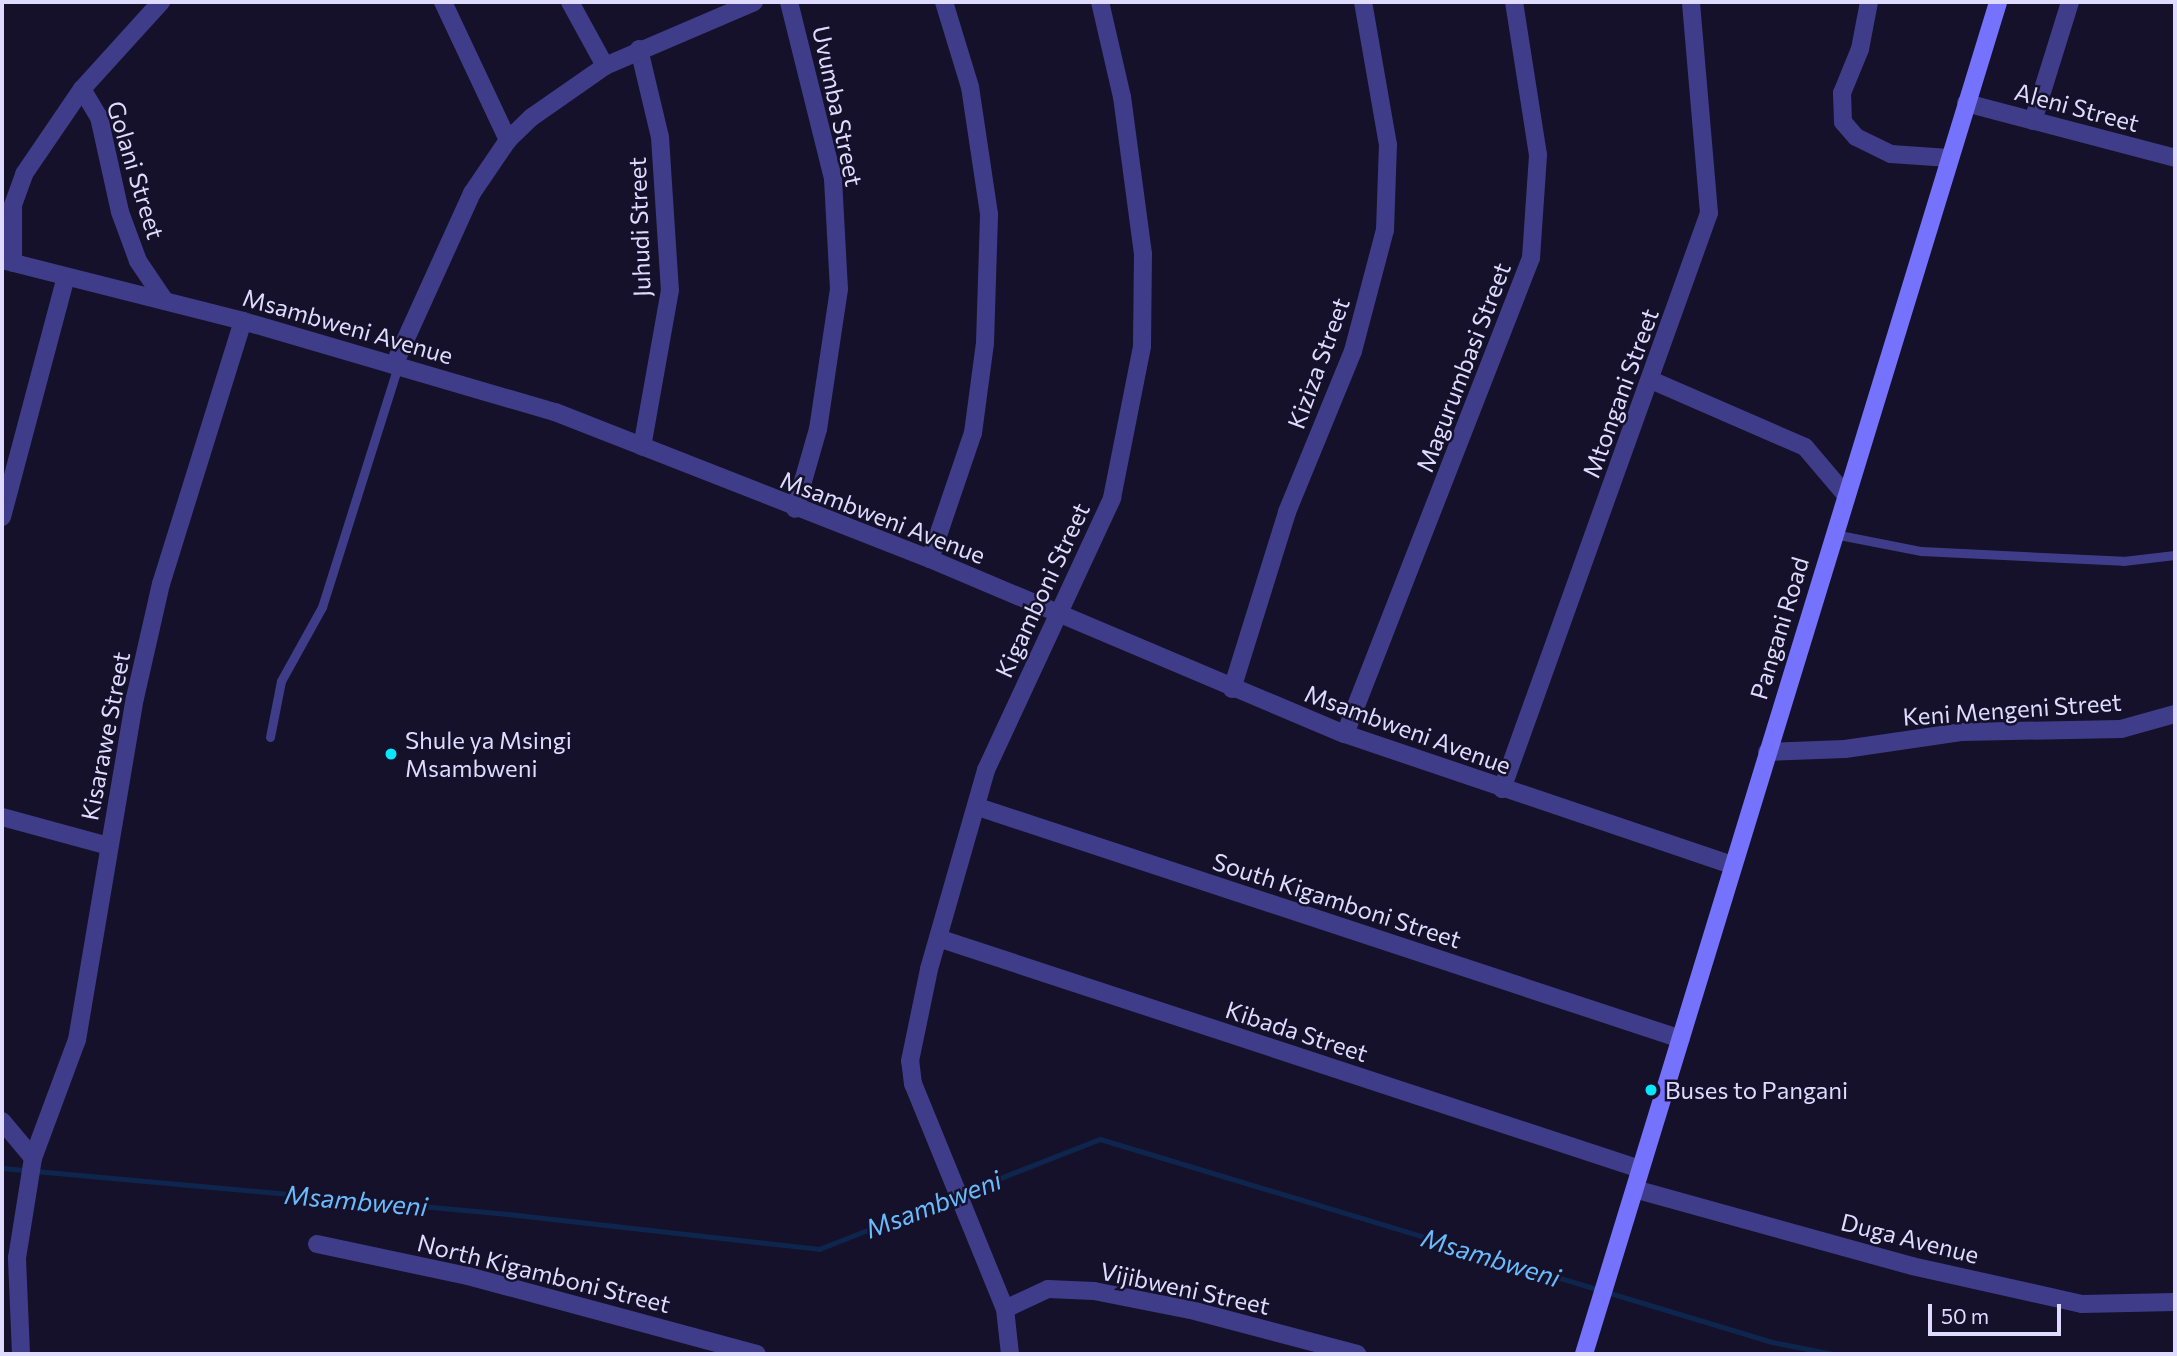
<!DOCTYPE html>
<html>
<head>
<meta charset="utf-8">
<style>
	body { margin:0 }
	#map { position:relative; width:2177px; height:1356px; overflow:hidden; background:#15112a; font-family:Commissioner,sans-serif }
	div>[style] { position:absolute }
	.stream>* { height:5px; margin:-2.5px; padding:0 2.5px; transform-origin:2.5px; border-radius:2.5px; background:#0e264d }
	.lane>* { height:9px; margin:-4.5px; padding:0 4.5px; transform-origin:4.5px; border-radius:4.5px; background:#3f3d89 }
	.street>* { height:18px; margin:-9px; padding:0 9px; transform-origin:9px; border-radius:9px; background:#3f3d89 }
	.secondary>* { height:18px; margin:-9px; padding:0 9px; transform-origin:9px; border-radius:9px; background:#7573fd }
	.dots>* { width:19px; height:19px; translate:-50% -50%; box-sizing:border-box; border:4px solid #15112a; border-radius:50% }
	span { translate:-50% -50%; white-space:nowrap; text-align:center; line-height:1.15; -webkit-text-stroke:5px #15112a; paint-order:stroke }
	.street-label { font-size:24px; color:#dfdbff }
	.poi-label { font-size:24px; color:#dfdbff }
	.left { translate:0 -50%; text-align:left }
	.water-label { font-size:26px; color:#6abbfd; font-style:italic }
	.frame { position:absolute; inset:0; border:4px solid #dfdbff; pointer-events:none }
	.scale { position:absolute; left:1928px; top:1304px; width:133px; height:32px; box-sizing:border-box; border:4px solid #dfdbff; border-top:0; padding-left:9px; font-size:21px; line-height:24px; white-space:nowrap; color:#dfdbff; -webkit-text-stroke:5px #15112a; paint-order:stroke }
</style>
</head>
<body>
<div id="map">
	<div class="stream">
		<i style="left:2px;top:1168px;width:508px;rotate:5.19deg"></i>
		<i style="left:508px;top:1214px;width:313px;rotate:6.4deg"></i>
		<i style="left:819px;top:1249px;width:302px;rotate:-21.4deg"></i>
		<i style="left:1100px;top:1139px;width:702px;rotate:16.81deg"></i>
		<i style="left:1772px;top:1342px;width:62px;rotate:11.1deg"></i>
	</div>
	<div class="lane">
		<i style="left:1834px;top:534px;width:89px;rotate:11.1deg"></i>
		<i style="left:1921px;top:551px;width:202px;rotate:2.8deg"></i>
		<i style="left:2123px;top:561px;width:52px;rotate:-6.6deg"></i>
		<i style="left:270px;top:737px;width:57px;rotate:-78.9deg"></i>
		<i style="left:281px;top:681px;width:85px;rotate:-61deg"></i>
		<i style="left:322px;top:607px;width:253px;rotate:-72.5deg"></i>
	</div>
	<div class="street">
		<i style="left:443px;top:2px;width:153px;rotate:64.8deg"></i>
		<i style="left:570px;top:2px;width:73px;rotate:61.3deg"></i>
		<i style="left:789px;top:2px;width:182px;rotate:76deg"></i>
		<i style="left:833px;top:179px;width:110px;rotate:86.9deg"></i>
		<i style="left:839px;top:289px;width:142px;rotate:98.5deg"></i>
		<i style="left:818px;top:429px;width:83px;rotate:106deg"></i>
		<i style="left:1869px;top:2px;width:48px;rotate:100.8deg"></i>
		<i style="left:1860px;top:49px;width:48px;rotate:112.2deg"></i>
		<i style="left:1842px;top:93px;width:29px;rotate:88deg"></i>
		<i style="left:1843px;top:122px;width:20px;rotate:49deg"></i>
		<i style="left:1856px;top:137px;width:39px;rotate:26deg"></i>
		<i style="left:1891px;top:154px;width:58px;rotate:3.9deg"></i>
		<i style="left:639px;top:49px;width:90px;rotate:76.6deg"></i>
		<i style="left:660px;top:137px;width:153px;rotate:86.3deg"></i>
		<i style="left:670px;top:290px;width:159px;rotate:100.1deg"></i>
		<i style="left:82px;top:89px;width:33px;rotate:59deg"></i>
		<i style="left:99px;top:117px;width:97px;rotate:77.5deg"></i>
		<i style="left:120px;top:212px;width:52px;rotate:69.8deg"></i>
		<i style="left:138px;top:261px;width:48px;rotate:56deg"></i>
		<i style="left:1966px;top:103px;width:216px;rotate:14.7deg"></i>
		<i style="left:2033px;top:121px;width:125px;rotate:-72.7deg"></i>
		<i style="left:2px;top:260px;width:249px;rotate:14.2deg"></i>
		<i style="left:243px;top:321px;width:325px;rotate:16.3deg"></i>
		<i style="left:555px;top:412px;width:403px;rotate:21.4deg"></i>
		<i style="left:930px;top:559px;width:450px;rotate:22.9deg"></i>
		<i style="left:1345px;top:734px;width:409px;rotate:18.7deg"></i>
		<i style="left:13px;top:263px;width:58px;rotate:-90deg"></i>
		<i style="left:13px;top:205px;width:33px;rotate:-70deg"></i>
		<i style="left:24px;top:174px;width:103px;rotate:-55.7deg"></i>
		<i style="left:82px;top:89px;width:118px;rotate:-47.8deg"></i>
		<i style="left:394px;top:365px;width:189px;rotate:-65.6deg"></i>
		<i style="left:472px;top:193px;width:64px;rotate:-55.8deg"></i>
		<i style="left:508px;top:140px;width:33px;rotate:-44deg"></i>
		<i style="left:532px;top:117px;width:89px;rotate:-34.9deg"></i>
		<i style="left:605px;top:66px;width:162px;rotate:-23.2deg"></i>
		<i style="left:1651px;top:380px;width:168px;rotate:23.5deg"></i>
		<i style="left:1805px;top:447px;width:60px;rotate:49.7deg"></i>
		<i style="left:2px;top:517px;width:248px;rotate:-75.1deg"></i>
		<i style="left:930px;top:559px;width:133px;rotate:-71.2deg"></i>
		<i style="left:973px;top:433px;width:91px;rotate:-82.4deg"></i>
		<i style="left:985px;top:343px;width:129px;rotate:-88.2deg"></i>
		<i style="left:989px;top:214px;width:128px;rotate:-98.5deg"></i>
		<i style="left:970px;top:87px;width:89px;rotate:-107deg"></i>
		<i style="left:1232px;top:689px;width:185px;rotate:-72.7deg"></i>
		<i style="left:1287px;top:512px;width:174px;rotate:-67.7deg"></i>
		<i style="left:1353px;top:351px;width:125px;rotate:-75.2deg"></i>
		<i style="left:1385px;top:230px;width:85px;rotate:-88deg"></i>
		<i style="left:1388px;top:145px;width:145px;rotate:-99.9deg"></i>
		<i style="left:1345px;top:734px;width:511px;rotate:-68.66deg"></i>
		<i style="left:1531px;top:258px;width:103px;rotate:-86.1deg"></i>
		<i style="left:1538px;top:155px;width:155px;rotate:-98.9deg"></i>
		<i style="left:1767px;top:752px;width:78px;rotate:-2.2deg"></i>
		<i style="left:1845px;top:749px;width:117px;rotate:-8.3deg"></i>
		<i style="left:1961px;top:732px;width:160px;rotate:-1.1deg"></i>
		<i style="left:2121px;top:729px;width:56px;rotate:-15.5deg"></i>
		<i style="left:1502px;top:789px;width:612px;rotate:-70.23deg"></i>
		<i style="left:1709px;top:213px;width:212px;rotate:-94.9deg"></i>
		<i style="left:978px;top:807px;width:740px;rotate:18.26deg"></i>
		<i style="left:2px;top:817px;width:111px;rotate:15.2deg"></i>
		<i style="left:938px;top:938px;width:739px;rotate:18.21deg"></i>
		<i style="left:2px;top:1121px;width:48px;rotate:50deg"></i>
		<i style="left:1638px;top:1190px;width:284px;rotate:15.5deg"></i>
		<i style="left:1912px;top:1266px;width:174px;rotate:12.6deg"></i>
		<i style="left:2082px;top:1304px;width:93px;rotate:-1.2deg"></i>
		<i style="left:317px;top:1244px;width:154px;rotate:12deg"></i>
		<i style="left:468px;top:1276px;width:299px;rotate:15.1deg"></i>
		<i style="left:1005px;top:1309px;width:47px;rotate:-24.9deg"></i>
		<i style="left:1048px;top:1289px;width:46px;rotate:2.5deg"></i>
		<i style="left:1094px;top:1291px;width:99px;rotate:11.1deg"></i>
		<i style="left:1191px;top:1310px;width:172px;rotate:14.8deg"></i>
		<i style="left:21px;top:1354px;width:96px;rotate:-92.4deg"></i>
		<i style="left:17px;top:1258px;width:101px;rotate:-80.9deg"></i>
		<i style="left:33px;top:1158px;width:126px;rotate:-69.6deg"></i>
		<i style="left:77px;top:1040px;width:347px;rotate:-80.4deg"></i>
		<i style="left:135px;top:698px;width:117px;rotate:-77.2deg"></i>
		<i style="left:161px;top:584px;width:275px;rotate:-72.7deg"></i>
		<i style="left:1010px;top:1354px;width:45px;rotate:-96.3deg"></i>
		<i style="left:1005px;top:1309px;width:243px;rotate:-112.2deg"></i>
		<i style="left:913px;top:1084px;width:23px;rotate:-97deg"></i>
		<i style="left:910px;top:1061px;width:94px;rotate:-78.3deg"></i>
		<i style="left:929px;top:969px;width:207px;rotate:-74deg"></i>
		<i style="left:986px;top:770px;width:300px;rotate:-65.1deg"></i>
		<i style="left:1112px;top:498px;width:155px;rotate:-78.8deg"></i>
		<i style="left:1142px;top:346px;width:92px;rotate:-89.4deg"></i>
		<i style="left:1143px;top:254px;width:158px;rotate:-97.6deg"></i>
		<i style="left:1122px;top:97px;width:98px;rotate:-103deg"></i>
	</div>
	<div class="secondary">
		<i style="left:1584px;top:1354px;width:1414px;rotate:-72.97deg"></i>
	</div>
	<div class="dots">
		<i style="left:391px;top:754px;background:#0ae7fc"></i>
		<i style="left:1651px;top:1090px;background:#0ae7fc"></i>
	</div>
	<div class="street-label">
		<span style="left:838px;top:106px;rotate:78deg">Uvumba Street</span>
		<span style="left:2077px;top:107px;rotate:15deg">Aleni Street</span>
		<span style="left:136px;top:170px;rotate:73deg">Golani Street</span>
		<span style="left:639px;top:227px;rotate:-92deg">Juhudi Street</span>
		<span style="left:348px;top:326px;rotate:16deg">Msambweni Avenue</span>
		<span style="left:1318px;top:363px;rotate:-70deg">Kiziza Street</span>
		<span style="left:1463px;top:367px;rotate:-69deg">Magurumbasi Street</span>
		<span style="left:1620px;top:393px;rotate:-70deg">Mtongani Street</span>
		<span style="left:883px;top:517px;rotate:21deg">Msambweni Avenue</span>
		<span style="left:1042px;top:590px;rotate:-65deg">Kigamboni Street</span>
		<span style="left:1779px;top:628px;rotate:-73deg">Pangani Road</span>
		<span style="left:2012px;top:709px;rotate:-4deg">Keni Mengeni Street</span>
		<span style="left:1408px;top:729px;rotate:20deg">Msambweni Avenue</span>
		<span style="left:105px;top:736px;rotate:-79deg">Kisarawe Street</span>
		<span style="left:1337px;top:900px;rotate:18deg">South Kigamboni Street</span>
		<span style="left:1297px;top:1031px;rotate:18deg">Kibada Street</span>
		<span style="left:1910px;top:1238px;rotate:14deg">Duga Avenue</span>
		<span style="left:544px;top:1273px;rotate:14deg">North Kigamboni Street</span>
		<span style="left:1185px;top:1288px;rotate:12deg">Vijibweni Street</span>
	</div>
	<div class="poi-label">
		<span class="left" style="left:405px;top:754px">Shule ya Msingi<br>Msambweni</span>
		<span class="left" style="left:1665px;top:1090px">Buses to Pangani</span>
	</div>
	<div class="water-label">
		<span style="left:356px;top:1200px;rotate:5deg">Msambweni</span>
		<span style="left:933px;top:1204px;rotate:-21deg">Msambweni</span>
		<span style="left:1491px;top:1257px;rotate:17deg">Msambweni</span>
	</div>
	<div class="frame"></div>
	<div class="scale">50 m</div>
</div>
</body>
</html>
